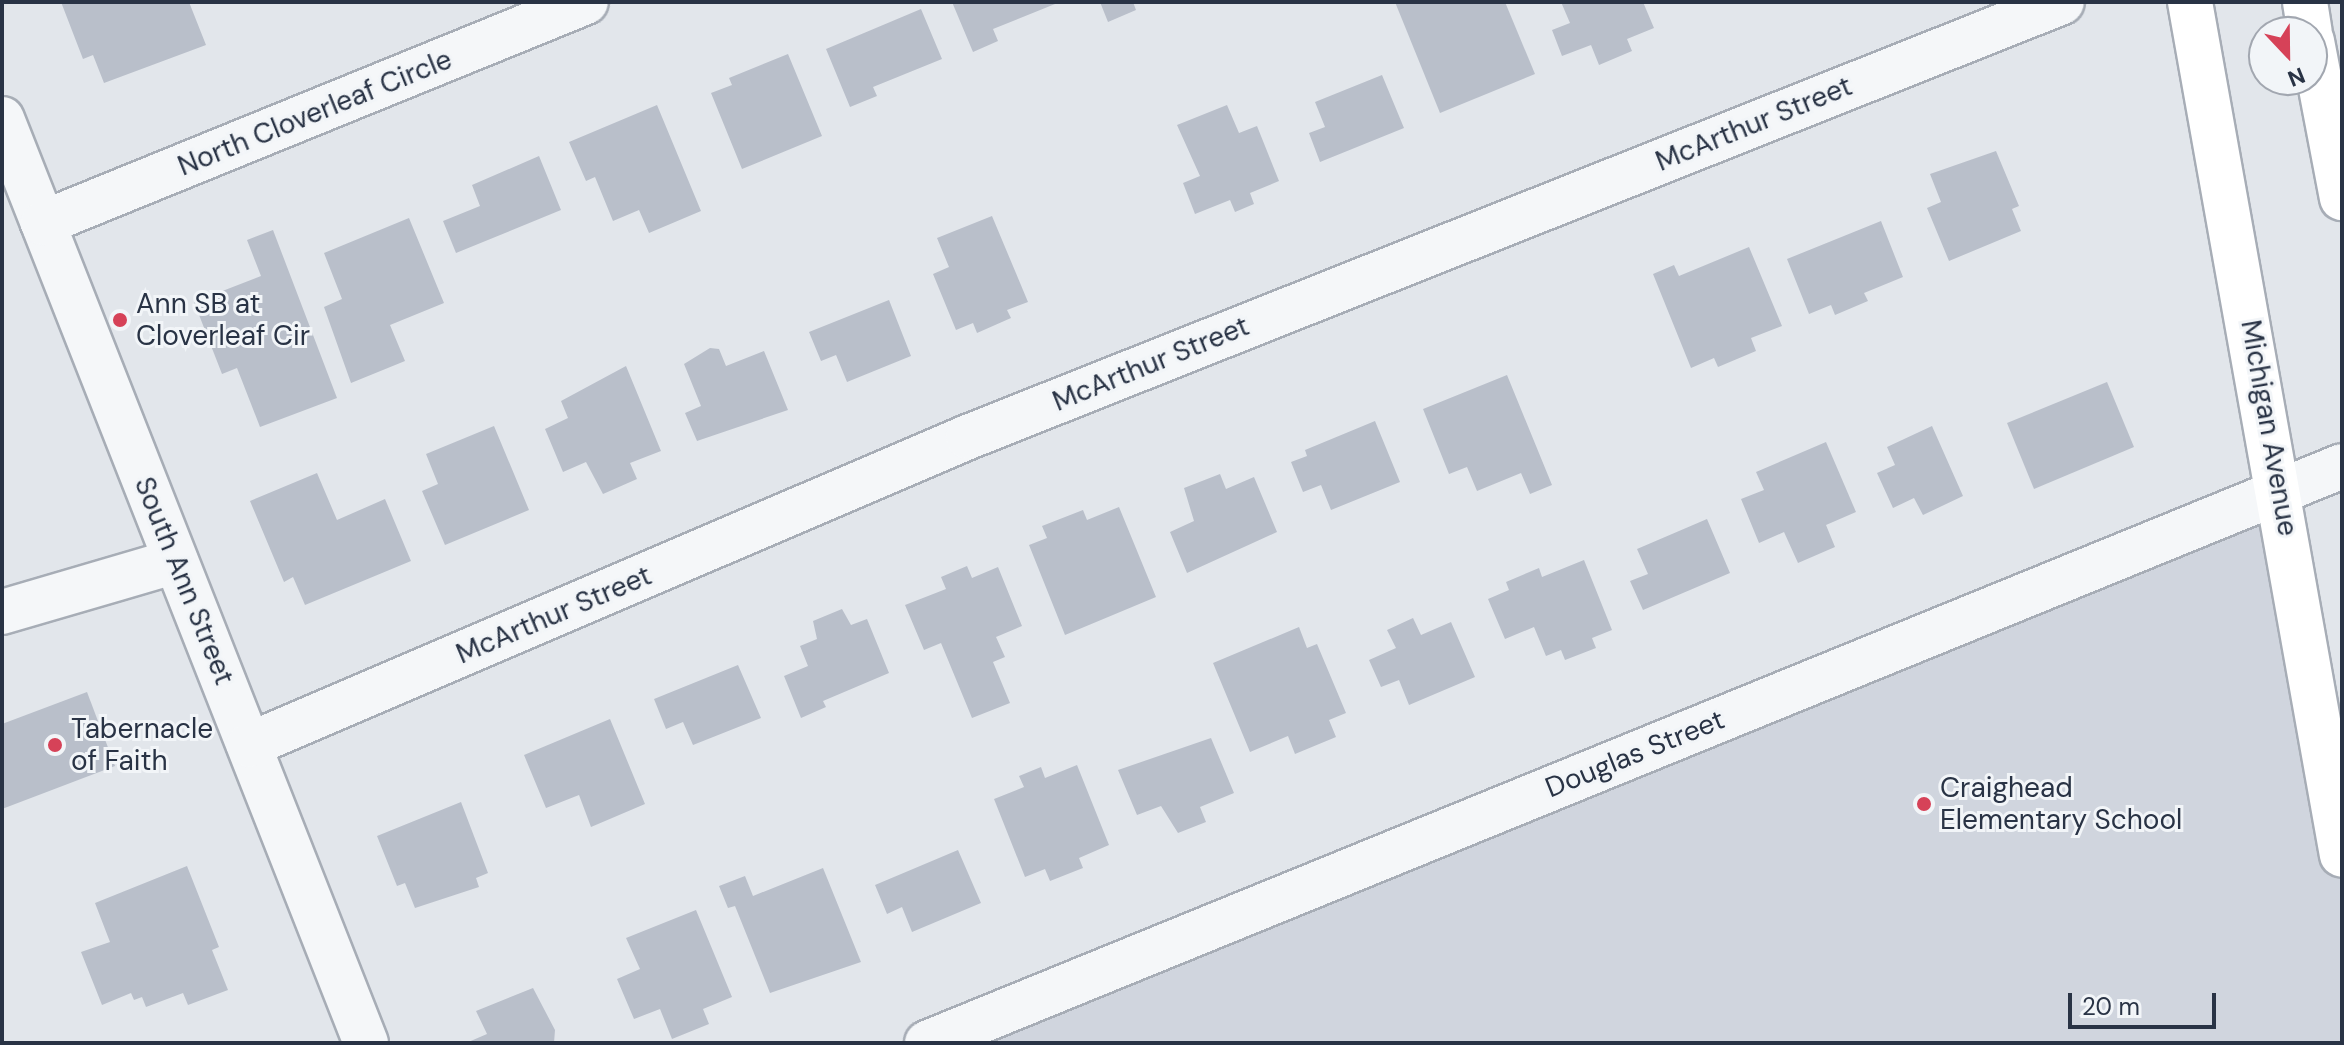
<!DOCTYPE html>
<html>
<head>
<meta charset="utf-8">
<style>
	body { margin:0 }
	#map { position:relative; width:2344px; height:1045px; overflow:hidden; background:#e2e6eb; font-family:"DM Sans",sans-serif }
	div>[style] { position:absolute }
	.built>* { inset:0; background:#d0d5de }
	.building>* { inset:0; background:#b9bfca }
	.roads { filter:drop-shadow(2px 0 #a7adb6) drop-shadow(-2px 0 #a7adb6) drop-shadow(0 2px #a7adb6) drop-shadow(0 -2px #a7adb6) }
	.minor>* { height:44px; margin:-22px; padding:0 22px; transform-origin:22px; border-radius:22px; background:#f5f7f9 }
	.secondary>* { height:44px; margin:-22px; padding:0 22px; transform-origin:22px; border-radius:22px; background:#fff }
	.dots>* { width:22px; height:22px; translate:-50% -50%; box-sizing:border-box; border:4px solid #f2f5f8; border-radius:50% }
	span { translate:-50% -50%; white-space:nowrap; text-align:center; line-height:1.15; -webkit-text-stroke:6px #f2f5f8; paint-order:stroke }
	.street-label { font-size:28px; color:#293345 }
	.poi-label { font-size:28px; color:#293345 }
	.left { translate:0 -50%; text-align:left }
	.frame { position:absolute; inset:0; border:4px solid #293345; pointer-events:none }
	.north { position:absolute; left:2248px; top:16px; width:80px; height:80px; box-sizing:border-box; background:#f2f5f8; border:2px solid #a2a7b0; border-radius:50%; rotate:158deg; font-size:22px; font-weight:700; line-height:32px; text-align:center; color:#293345 }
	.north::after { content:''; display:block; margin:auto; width:28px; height:36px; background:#d64258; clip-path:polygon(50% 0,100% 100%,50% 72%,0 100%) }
	.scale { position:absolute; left:2068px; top:993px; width:148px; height:36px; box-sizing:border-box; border:4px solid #293345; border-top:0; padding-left:10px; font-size:24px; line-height:28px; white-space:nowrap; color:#293345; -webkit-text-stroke:6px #f2f5f8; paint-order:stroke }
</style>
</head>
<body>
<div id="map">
	<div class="built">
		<i style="clip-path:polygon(2281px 490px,2342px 855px,2342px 1043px,927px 1043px)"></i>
	</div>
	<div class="building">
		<i style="clip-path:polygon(61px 2px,189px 2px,206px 45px,104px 83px,93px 55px,83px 59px)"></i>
		<i style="clip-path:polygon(952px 2px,1060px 2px,993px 29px,998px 41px,973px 52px)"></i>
		<i style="clip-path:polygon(1100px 2px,1133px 2px,1136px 10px,1108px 22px)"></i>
		<i style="clip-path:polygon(1395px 2px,1505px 2px,1535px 74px,1440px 113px)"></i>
		<i style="clip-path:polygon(1561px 2px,1643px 2px,1654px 28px,1627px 39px,1632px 51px,1599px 65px,1591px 45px,1562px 56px,1552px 30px,1570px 23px)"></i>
		<i style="clip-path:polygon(921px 9px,942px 59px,873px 87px,877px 96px,850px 107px,826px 49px)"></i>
		<i style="clip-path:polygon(788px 54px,822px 136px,742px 169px,711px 93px,732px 85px,729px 78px)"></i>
		<i style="clip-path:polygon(1382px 75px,1404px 128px,1320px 162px,1309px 133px,1325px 127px,1315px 102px)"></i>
		<i style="clip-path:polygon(657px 105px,701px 211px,649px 233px,639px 210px,613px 221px,595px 177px,586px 181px,569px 142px)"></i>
		<i style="clip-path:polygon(1227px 105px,1239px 133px,1257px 126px,1279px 181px,1250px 193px,1254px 204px,1235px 212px,1230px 200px,1195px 214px,1183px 183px,1200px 176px,1177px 125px)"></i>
		<i style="clip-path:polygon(1996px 151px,2019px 206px,2012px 209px,2021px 231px,1949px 261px,1927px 208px,1941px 202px,1930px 174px)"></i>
		<i style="clip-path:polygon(539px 156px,561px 210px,456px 253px,443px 221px,480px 206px,472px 185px)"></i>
		<i style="clip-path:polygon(992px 216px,1028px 302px,1007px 310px,1011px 318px,977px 333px,973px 323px,956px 330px,933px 274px,949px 267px,937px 238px)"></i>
		<i style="clip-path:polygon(409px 218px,444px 303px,390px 325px,405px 361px,351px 383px,324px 307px,342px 299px,324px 253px)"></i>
		<i style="clip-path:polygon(1881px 221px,1903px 277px,1864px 293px,1868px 301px,1835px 315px,1831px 305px,1809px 314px,1787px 259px)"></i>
		<i style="clip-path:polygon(273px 230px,337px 398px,260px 427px,237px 368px,222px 374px,194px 302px,261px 276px,247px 240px)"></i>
		<i style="clip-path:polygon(1749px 247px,1782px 326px,1751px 338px,1756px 351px,1718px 367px,1714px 358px,1691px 368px,1653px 274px,1674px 265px,1679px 276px)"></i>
		<i style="clip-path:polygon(889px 300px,911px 356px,847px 382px,836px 355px,821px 361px,809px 332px)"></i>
		<i style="clip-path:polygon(710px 348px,719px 349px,726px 366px,764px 351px,788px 410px,697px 441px,685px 413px,701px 406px,684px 364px)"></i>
		<i style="clip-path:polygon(626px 366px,661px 451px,630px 463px,637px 479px,603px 494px,586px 462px,563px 472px,545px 429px,568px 418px,561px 401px)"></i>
		<i style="clip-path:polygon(1507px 375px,1552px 485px,1530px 494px,1521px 473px,1477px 491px,1467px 467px,1449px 474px,1423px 409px)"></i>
		<i style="clip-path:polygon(2107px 382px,2134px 447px,2034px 489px,2007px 423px)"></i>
		<i style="clip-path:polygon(1375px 421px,1400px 482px,1331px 510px,1321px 485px,1303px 492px,1291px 462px,1307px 456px,1305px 450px)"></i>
		<i style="clip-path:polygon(494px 426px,529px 510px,445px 545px,422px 491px,438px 484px,426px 454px)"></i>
		<i style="clip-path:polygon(1932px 426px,1963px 496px,1923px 515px,1914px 498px,1893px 508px,1877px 473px,1895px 465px,1887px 447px)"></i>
		<i style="clip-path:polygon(1826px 442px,1856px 512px,1826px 525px,1835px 547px,1798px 563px,1784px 532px,1759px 543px,1741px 499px,1764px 490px,1756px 472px)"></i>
		<i style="clip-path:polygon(317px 473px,337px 520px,385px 499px,411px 561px,305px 605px,293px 577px,284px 582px,250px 501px)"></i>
		<i style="clip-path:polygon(1220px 474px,1226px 489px,1254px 477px,1277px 532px,1187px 573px,1170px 532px,1194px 521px,1184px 488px)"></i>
		<i style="clip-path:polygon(1119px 507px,1156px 597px,1065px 635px,1029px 545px,1047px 538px,1042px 526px,1083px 510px,1087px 520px)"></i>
		<i style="clip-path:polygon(1707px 519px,1730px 573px,1643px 610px,1630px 581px,1648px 574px,1637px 549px)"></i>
		<i style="clip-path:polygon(1584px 560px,1612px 630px,1592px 638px,1596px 648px,1565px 660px,1561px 650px,1546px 656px,1534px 627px,1505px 639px,1488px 599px,1509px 590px,1506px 582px,1539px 568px,1542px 577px)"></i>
		<i style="clip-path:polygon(967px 566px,972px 578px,998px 567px,1022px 626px,996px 637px,1005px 657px,993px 662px,1010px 703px,972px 718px,941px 643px,924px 650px,905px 605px,946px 589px,941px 577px)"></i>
		<i style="clip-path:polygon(842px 609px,851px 625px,867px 619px,889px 673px,823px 701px,826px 707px,801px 718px,784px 676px,808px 666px,800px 646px,817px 639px,813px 621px)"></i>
		<i style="clip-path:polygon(1413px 618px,1421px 635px,1451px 622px,1475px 677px,1409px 705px,1399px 680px,1381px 687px,1369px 660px,1396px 648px,1387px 630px)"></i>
		<i style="clip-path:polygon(1299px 627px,1307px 648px,1317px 644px,1346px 713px,1329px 720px,1336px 737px,1295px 754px,1288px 736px,1250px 752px,1213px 663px)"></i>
		<i style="clip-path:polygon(738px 665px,761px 718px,693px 745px,683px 722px,666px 729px,654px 699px)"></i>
		<i style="clip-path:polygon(87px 692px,115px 766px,2px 809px,2px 724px)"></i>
		<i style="clip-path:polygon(610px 719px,645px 804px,591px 827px,579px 795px,546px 808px,524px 755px)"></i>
		<i style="clip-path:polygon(1211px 738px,1234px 793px,1200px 807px,1206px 822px,1178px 833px,1161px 806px,1137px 815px,1118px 770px)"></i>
		<i style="clip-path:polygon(1077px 765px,1109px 845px,1079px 858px,1083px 868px,1050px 881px,1045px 869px,1025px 877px,994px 799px,1024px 787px,1019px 776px,1041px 767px,1045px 778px)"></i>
		<i style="clip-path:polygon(461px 802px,488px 873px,476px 878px,479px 887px,415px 908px,405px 883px,397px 886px,377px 836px)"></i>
		<i style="clip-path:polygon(958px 850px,981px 903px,912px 932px,902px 907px,887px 914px,875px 885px)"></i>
		<i style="clip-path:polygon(187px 866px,219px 947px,212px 950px,228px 990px,188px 1005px,183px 993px,146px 1007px,142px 997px,134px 1000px,131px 993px,102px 1005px,81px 952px,110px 942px,95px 903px)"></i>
		<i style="clip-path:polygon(823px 868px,861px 962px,770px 993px,735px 906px,728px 908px,719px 886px,745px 876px,753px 896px)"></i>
		<i style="clip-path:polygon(696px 910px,732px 997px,703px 1009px,709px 1024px,672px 1039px,660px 1009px,634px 1019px,617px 979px,640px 969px,626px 938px)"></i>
		<i style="clip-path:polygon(533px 988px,555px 1030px,554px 1043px,466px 1043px,487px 1034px,476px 1011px)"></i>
	</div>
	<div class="roads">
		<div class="minor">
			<i style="left:2px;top:119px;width:993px;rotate:68.5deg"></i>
			<i style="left:43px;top:223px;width:586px;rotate:-22.15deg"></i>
			<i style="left:2px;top:612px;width:181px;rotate:-16.3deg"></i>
			<i style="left:249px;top:745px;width:782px;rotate:-23.19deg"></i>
			<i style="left:968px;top:437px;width:1177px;rotate:-21.68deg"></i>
			<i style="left:927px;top:1043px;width:1528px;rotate:-22.18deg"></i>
		</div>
		<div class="secondary">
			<i style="left:2190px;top:2px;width:866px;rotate:79.9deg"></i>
			<i style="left:2305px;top:2px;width:30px;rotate:81deg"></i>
			<i style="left:2312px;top:41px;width:160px;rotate:79.2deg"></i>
		</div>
	</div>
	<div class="dots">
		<i style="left:120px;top:320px;background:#d64258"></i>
		<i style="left:55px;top:745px;background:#d64258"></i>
		<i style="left:1924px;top:804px;background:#d64258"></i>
	</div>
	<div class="street-label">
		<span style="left:315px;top:113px;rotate:-22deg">North Cloverleaf Circle</span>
		<span style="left:1754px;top:124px;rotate:-22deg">McArthur Street</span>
		<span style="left:1151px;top:364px;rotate:-22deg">McArthur Street</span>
		<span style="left:2269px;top:428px;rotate:80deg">Michigan Avenue</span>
		<span style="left:184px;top:581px;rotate:68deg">South Ann Street</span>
		<span style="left:554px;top:615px;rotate:-23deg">McArthur Street</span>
		<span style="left:1635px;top:754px;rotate:-22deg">Douglas Street</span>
	</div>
	<div class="poi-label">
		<span class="left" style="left:136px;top:320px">Ann SB at<br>Cloverleaf Cir</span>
		<span class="left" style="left:71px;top:745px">Tabernacle<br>of Faith</span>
		<span class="left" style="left:1940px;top:804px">Craighead<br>Elementary School</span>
	</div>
	<div class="frame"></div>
	<div class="north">N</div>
	<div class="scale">20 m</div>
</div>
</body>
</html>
